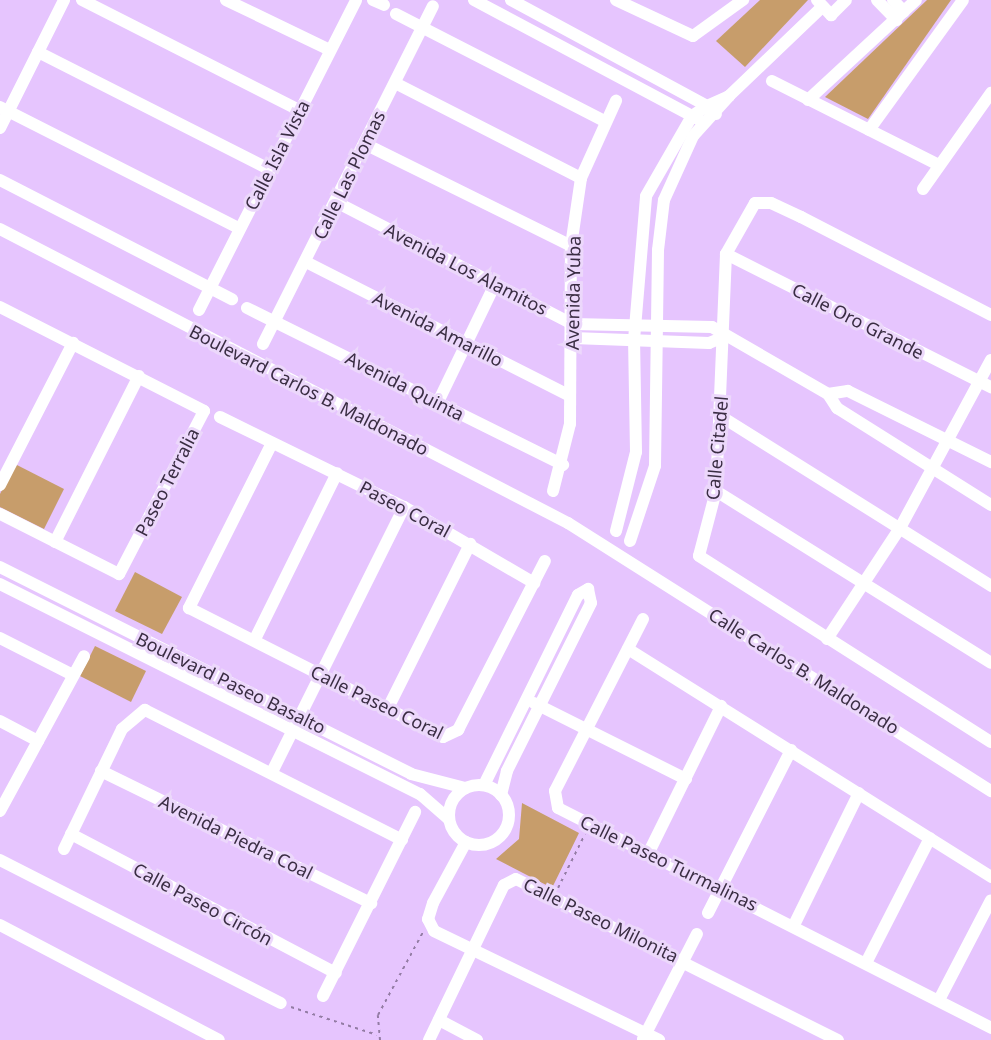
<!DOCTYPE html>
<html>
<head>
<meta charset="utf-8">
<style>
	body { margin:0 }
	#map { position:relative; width:991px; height:1040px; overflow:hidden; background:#e6c5fe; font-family:"Noto Sans",sans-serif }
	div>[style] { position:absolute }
	.green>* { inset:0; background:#c79d6b }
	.path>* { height:2px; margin-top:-1px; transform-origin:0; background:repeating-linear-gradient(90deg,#937ca4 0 3px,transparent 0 7.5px) }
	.street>* { height:12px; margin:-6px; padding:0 6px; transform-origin:6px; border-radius:6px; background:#fff }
	.street>.ring { margin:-6px; padding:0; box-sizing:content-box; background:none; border:12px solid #fff; border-radius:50% }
	span { translate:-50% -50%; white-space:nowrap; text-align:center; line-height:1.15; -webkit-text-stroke:6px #ecd8fb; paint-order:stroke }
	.street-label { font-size:18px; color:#3a2d43 }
</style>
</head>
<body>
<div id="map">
	<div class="green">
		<i style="clip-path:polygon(760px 0,808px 0,745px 67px,716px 41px)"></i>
		<i style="clip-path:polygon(927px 0,951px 0,868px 119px,825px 97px)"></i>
		<i style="clip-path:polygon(15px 464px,64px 489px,44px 529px,0 507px,0 494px)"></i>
		<i style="clip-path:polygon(135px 572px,182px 597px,162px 634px,115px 611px)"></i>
		<i style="clip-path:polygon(95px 646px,146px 671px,131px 702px,80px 676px)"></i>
		<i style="clip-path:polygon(522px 803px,579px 833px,552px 888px,496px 859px,519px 839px)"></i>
	</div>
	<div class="path">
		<i style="left:558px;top:888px;width:60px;rotate:-63.4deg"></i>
		<i style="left:291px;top:1007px;width:90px;rotate:18deg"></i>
		<i style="left:380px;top:1040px;width:25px;rotate:-95deg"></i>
		<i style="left:378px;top:1015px;width:94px;rotate:-61.5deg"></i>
	</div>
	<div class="street">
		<i style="left:82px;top:0;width:243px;rotate:26.9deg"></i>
		<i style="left:226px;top:0;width:115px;rotate:25.7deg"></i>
		<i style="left:373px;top:0;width:12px;rotate:24deg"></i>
		<i style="left:474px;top:0;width:254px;rotate:28deg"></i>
		<i style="left:511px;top:0;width:223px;rotate:28.4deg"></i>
		<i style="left:707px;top:106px;width:24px;rotate:-24deg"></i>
		<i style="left:729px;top:96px;width:126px;rotate:-43.7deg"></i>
		<i style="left:616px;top:0;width:85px;rotate:25.1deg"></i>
		<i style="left:693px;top:36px;width:62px;rotate:-35.8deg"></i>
		<i style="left:817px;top:0;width:21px;rotate:47deg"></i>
		<i style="left:831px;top:15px;width:21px;rotate:-45deg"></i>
		<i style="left:877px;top:0;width:28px;rotate:46deg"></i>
		<i style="left:893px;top:0;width:16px;rotate:47deg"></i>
		<i style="left:396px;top:14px;width:234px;rotate:27.2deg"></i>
		<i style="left:38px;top:52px;width:259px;rotate:26.9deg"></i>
		<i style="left:772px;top:81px;width:187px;rotate:26.7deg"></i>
		<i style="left:395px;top:83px;width:209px;rotate:27.1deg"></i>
		<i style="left:808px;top:100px;width:147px;rotate:-42.8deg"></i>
		<i style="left:0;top:107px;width:268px;rotate:26.9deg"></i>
		<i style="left:0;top:128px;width:143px;rotate:-63.4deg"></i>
		<i style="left:869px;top:130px;width:160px;rotate:-54.1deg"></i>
		<i style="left:365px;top:144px;width:230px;rotate:26.3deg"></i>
		<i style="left:0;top:180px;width:261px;rotate:27.2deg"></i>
		<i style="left:923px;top:189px;width:118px;rotate:-54.7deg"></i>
		<i style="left:336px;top:202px;width:266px;rotate:27.3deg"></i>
		<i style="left:572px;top:324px;width:140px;rotate:1.2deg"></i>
		<i style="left:712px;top:327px;width:134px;rotate:30deg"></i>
		<i style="left:828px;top:394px;width:17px;rotate:57deg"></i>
		<i style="left:837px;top:408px;width:182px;rotate:32.2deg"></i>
		<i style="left:0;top:229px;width:640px;rotate:27.37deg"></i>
		<i style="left:568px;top:523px;width:501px;rotate:32.36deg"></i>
		<i style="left:726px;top:254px;width:297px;rotate:26.7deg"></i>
		<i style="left:306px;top:262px;width:296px;rotate:26.9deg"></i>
		<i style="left:0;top:307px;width:229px;rotate:27deg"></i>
		<i style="left:204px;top:411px;width:184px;rotate:117.5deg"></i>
		<i style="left:119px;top:574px;width:133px;rotate:-153.2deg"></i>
		<i style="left:247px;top:308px;width:353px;rotate:26.4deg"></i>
		<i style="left:199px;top:310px;width:347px;rotate:-63.1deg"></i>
		<i style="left:991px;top:315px;width:214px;rotate:-152.7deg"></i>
		<i style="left:801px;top:217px;width:33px;rotate:-155deg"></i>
		<i style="left:771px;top:203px;width:16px;rotate:180deg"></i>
		<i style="left:755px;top:203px;width:59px;rotate:119.6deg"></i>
		<i style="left:726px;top:254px;width:237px;rotate:92.4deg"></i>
		<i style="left:716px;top:491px;width:67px;rotate:104.7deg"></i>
		<i style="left:699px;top:556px;width:346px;rotate:32.5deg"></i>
		<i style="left:573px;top:338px;width:136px;rotate:2.1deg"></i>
		<i style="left:709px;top:343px;width:18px;rotate:-22deg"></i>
		<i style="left:263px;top:344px;width:378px;rotate:-63.3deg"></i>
		<i style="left:828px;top:394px;width:20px;rotate:-9deg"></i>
		<i style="left:848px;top:391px;width:160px;rotate:26.4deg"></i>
		<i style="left:438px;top:402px;width:131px;rotate:-64.2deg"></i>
		<i style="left:220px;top:417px;width:205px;rotate:26.1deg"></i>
		<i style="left:404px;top:507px;width:151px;rotate:30.3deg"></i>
		<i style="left:722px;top:417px;width:318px;rotate:32.1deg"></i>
		<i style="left:272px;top:443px;width:185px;rotate:116.7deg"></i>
		<i style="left:189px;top:608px;width:285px;rotate:26.9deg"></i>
		<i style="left:443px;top:737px;width:17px;rotate:-25deg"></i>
		<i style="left:458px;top:730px;width:190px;rotate:-62.8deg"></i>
		<i style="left:0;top:485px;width:160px;rotate:-62.8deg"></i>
		<i style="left:553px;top:491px;width:69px;rotate:-75.8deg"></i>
		<i style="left:570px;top:424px;width:178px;rotate:-89.7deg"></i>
		<i style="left:571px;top:246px;width:69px;rotate:-81.6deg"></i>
		<i style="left:581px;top:178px;width:85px;rotate:-65.6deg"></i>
		<i style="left:716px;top:491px;width:324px;rotate:32deg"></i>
		<i style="left:616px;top:531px;width:81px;rotate:-75.8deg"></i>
		<i style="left:636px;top:452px;width:112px;rotate:-91deg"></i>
		<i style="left:634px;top:340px;width:144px;rotate:-85.2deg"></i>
		<i style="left:646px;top:196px;width:92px;rotate:-60.1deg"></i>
		<i style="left:692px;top:116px;width:18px;rotate:-34deg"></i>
		<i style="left:707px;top:106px;width:12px;rotate:42deg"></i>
		<i style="left:630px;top:541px;width:79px;rotate:-71.6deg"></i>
		<i style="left:655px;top:466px;width:216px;rotate:-89.2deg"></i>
		<i style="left:658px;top:250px;width:50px;rotate:-83.2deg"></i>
		<i style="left:664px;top:200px;width:70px;rotate:-65.6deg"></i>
		<i style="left:693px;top:136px;width:54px;rotate:-48deg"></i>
		<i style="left:55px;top:542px;width:186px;rotate:-63.2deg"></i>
		<i style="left:0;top:567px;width:460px;rotate:26.7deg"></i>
		<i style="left:411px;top:774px;width:56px;rotate:14.5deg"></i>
		<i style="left:0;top:584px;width:470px;rotate:26.6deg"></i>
		<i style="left:420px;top:794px;width:38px;rotate:41deg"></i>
		<i style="left:643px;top:619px;width:193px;rotate:117.1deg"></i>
		<i style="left:555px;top:791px;width:17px;rotate:80deg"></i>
		<i style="left:558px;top:808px;width:486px;rotate:26.9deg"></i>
		<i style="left:0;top:638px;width:82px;rotate:26.9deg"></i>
		<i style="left:255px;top:639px;width:185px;rotate:-63.7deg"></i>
		<i style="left:827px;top:639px;width:133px;rotate:-56.7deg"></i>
		<i style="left:900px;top:528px;width:191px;rotate:-61.6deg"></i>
		<i style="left:628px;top:649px;width:429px;rotate:32.1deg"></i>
		<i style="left:534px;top:703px;width:170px;rotate:26.6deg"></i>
		<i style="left:387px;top:710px;width:186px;rotate:-63.4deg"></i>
		<i style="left:0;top:721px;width:43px;rotate:27.8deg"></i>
		<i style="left:101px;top:771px;width:301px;rotate:26.1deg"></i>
		<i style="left:272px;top:772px;width:296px;rotate:-63.5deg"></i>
		<i style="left:484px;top:785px;width:212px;rotate:-63.7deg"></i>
		<i style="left:578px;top:595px;width:12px;rotate:-31deg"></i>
		<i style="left:588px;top:589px;width:14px;rotate:78deg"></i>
		<i style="left:591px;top:603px;width:188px;rotate:116.6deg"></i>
		<i style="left:507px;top:771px;width:25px;rotate:104deg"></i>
		<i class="ring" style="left:449px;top:785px;width:48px;height:48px"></i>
		<i style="left:0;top:811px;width:176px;rotate:-61.5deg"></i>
		<i style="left:71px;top:834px;width:299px;rotate:27.7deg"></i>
		<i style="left:466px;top:842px;width:69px;rotate:118.4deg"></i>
		<i style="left:433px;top:903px;width:17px;rotate:107deg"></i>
		<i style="left:428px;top:919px;width:13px;rotate:63deg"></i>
		<i style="left:434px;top:931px;width:250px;rotate:25.8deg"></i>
		<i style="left:64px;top:849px;width:133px;rotate:-64.2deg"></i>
		<i style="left:122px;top:729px;width:30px;rotate:-40deg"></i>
		<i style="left:145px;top:710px;width:288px;rotate:26.8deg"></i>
		<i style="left:649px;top:852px;width:163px;rotate:-63.7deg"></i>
		<i style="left:0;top:860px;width:315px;rotate:27deg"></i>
		<i style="left:708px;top:913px;width:183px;rotate:-63deg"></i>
		<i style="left:0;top:925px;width:247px;rotate:27.7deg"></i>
		<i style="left:794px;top:925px;width:147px;rotate:-63.8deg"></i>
		<i style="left:867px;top:961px;width:138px;rotate:-62.9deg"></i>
		<i style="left:323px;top:996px;width:206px;rotate:-63.4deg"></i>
		<i style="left:940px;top:998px;width:110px;rotate:-62.5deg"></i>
		<i style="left:439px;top:1020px;width:43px;rotate:27.8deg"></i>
		<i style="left:643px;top:1039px;width:118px;rotate:-62.8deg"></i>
		<i style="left:429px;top:1040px;width:172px;rotate:-64.2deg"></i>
		<i style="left:504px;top:885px;width:13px;rotate:-27deg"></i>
		<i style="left:516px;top:879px;width:360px;rotate:26.6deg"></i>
	</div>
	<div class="street-label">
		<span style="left:277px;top:155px;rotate:-63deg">Calle Isla Vista</span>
		<span style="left:349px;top:175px;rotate:-64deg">Calle Las Plomas</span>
		<span style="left:466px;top:269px;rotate:27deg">Avenida Los Alamitos</span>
		<span style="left:573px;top:293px;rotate:-89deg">Avenida Yuba</span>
		<span style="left:858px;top:321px;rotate:27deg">Calle Oro Grande</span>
		<span style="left:438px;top:329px;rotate:27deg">Avenida Amarillo</span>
		<span style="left:405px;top:386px;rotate:27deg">Avenida Quinta</span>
		<span style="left:309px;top:390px;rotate:27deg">Boulevard Carlos B. Maldonado</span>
		<span style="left:717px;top:448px;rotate:-85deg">Calle Citadel</span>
		<span style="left:167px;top:482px;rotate:-63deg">Paseo Terralia</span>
		<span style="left:405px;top:509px;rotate:28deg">Paseo Coral</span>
		<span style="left:804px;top:671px;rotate:32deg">Calle Carlos B. Maldonado</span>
		<span style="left:231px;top:683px;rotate:26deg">Boulevard Paseo Basalto</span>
		<span style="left:377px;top:702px;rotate:26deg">Calle Paseo Coral</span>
		<span style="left:236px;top:837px;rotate:26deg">Avenida Piedra Coal</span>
		<span style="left:669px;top:863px;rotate:26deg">Calle Paseo Turmalinas</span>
		<span style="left:203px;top:904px;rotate:28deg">Calle Paseo Circón</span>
		<span style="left:601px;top:920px;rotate:26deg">Calle Paseo Milonita</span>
	</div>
</div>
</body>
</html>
